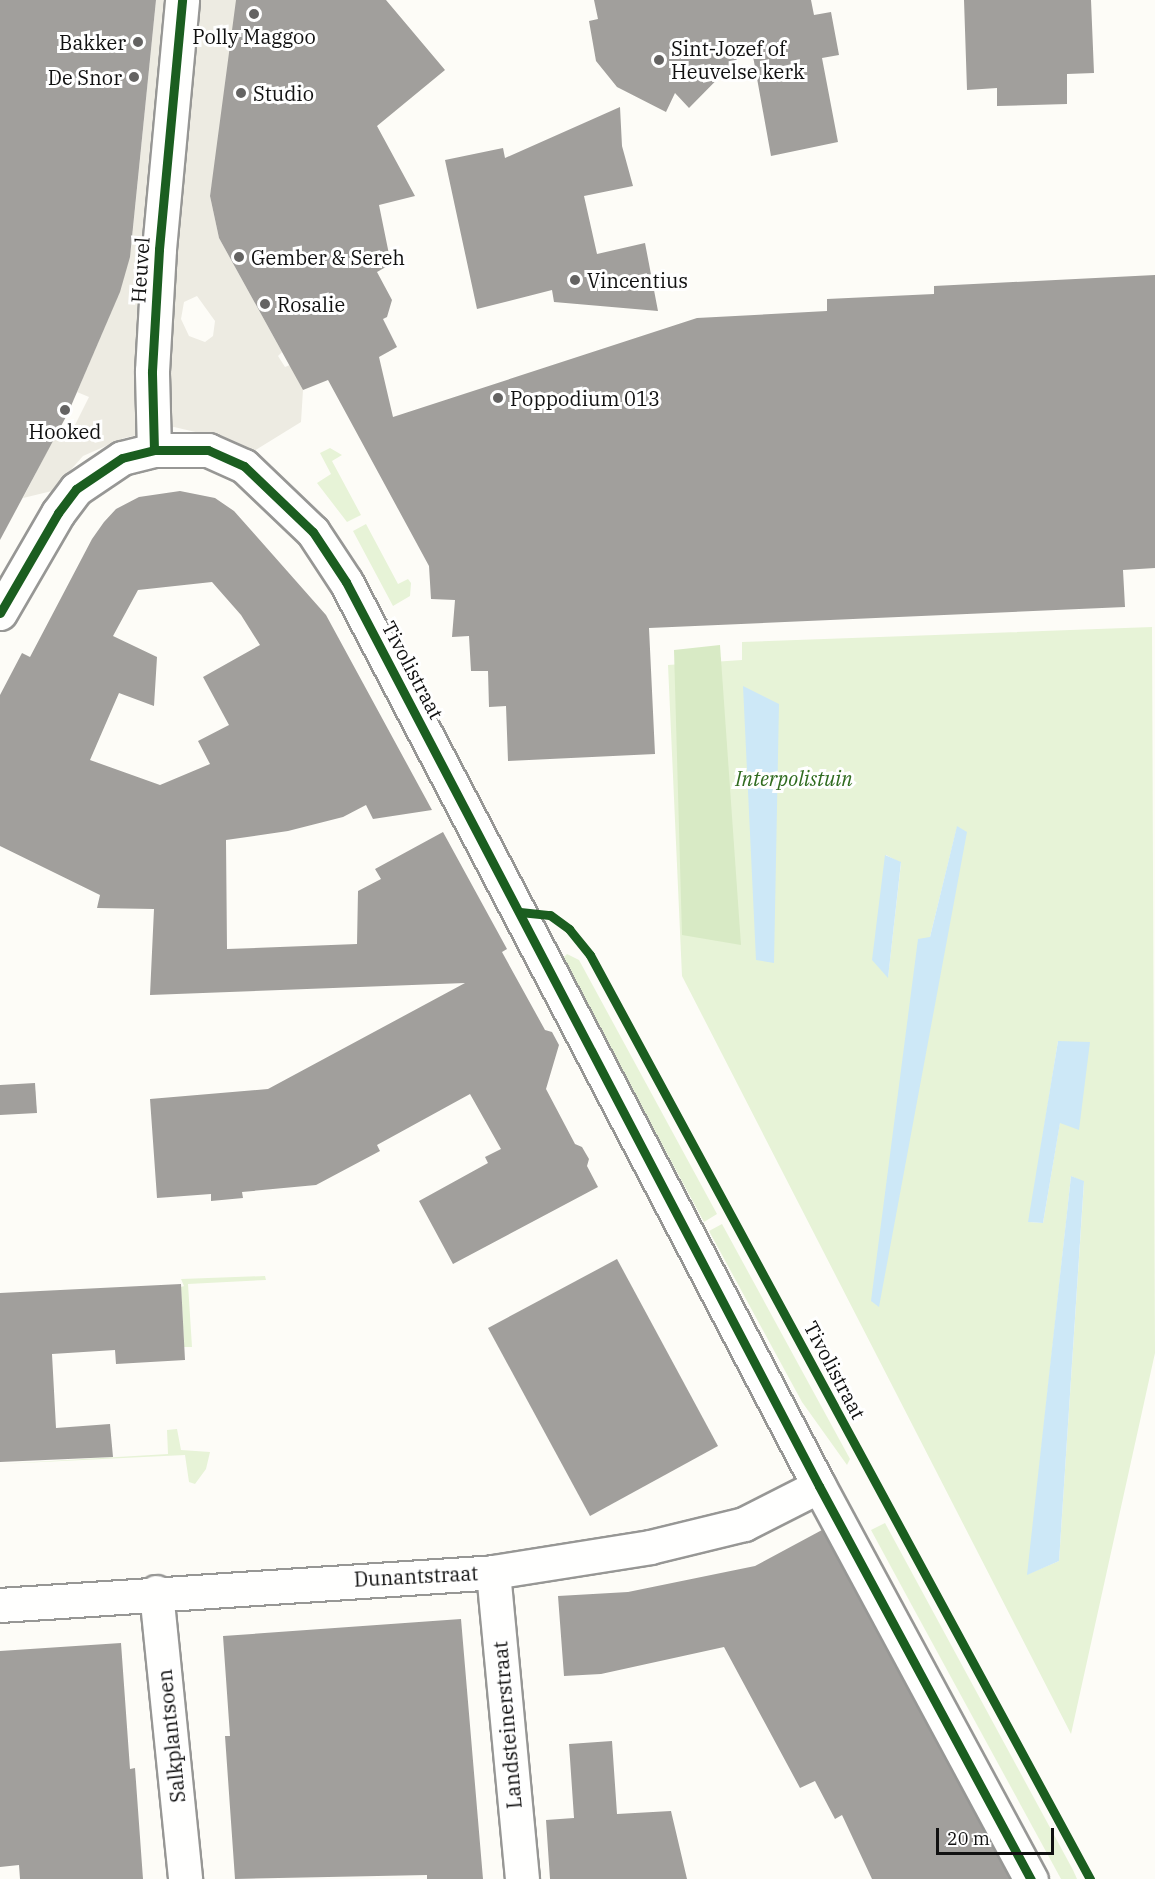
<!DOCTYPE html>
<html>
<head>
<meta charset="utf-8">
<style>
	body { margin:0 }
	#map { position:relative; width:1155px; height:1879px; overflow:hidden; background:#fdfcf7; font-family:"IBM Plex Serif",serif }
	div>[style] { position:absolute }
	.green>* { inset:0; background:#e7f3d7 }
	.forest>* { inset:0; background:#d8eac5 }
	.plaza>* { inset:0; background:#edebe2 }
	.water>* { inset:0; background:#cde8f7 }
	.building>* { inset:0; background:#a19f9c }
	.roads { filter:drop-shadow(2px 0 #979795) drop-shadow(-2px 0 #979795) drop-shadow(0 2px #979795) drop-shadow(0 -2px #979795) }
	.minor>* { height:33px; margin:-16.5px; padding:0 16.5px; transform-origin:16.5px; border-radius:16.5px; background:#fffffe }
	.cycleway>* { height:9px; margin:-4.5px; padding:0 4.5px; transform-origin:4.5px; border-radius:4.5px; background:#1b5e20 }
	.dots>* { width:16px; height:16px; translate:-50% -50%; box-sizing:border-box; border:3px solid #fff; border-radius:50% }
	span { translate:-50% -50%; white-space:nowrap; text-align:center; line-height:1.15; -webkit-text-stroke:6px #fff; paint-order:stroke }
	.poi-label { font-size:20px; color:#111 }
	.right { translate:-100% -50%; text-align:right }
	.left { translate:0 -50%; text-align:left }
	.street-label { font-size:20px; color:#111 }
	.park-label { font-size:20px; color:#2f6b1f; font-style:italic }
	.scale { position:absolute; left:936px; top:1828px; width:118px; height:27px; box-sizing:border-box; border:3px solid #111; border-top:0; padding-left:8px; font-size:18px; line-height:21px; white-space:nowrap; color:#111; -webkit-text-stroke:4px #fff; paint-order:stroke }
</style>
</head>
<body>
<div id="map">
	<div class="green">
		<i style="clip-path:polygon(330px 448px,342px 455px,332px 461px,361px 515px,347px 522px,317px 483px,331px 474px,320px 453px)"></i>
		<i style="clip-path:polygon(366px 524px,398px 584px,408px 579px,411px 583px,410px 596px,393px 606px,353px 531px)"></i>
		<i style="clip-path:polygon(evenodd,1152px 627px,1155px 1353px,1071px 1734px,682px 976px,668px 665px,742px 660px,742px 642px,1152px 627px,957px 827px,878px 1307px,930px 937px,957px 827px,1152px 627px,886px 855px,901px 863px,888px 977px,886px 855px,1152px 627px,1058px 1041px,1079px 1129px,1060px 1122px,1043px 1223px,1029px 1222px,1058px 1041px,1152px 627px,1071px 1176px,1084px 1182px,1059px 1561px,1028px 1574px,1071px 1176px)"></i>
		<i style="clip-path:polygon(567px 954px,579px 960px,717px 1214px,704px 1222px,562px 959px)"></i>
		<i style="clip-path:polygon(722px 1224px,850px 1459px,847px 1465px,802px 1402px,709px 1231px)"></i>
		<i style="clip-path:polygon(265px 1276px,266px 1280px,188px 1284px,192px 1347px,184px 1347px,181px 1287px,184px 1286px,181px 1279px)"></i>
		<i style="clip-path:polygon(177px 1429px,181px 1450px,210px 1452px,206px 1469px,195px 1484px,189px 1482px,185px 1455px,0 1464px,168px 1454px,167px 1430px)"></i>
		<i style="clip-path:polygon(885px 1523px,1073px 1870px,1077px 1879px,1061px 1879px,910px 1602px,871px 1530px)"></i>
	</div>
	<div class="forest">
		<i style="clip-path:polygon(720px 645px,741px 945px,682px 935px,674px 650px)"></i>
	</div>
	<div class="plaza">
		<i style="clip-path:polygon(evenodd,156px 0,243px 0,210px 196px,219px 238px,282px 352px,278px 356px,285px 367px,290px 365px,303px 390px,301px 422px,249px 454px,217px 437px,174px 427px,124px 438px,83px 456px,52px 491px,23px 498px,57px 432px,71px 433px,89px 397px,77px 392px,119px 293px,131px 248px,156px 0,197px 296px,215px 321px,213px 336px,205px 342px,189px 336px,181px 319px,184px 302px,197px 296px)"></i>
	</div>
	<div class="water">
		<i style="clip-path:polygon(743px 686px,779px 704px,774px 963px,756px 960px)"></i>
		<i style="clip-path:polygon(957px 826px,967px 832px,879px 1307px,871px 1301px,918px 939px,930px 937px)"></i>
		<i style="clip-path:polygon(885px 855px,901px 862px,888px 978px,872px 960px)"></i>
		<i style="clip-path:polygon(1058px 1041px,1090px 1042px,1079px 1130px,1060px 1123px,1043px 1223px,1028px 1222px)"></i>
		<i style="clip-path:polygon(1071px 1176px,1084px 1181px,1059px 1561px,1027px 1575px)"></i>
	</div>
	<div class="building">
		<i style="clip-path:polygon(0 0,156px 0,130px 257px,120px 292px,68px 413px,0 540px)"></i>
		<i style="clip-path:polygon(236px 0,386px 0,445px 70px,377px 126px,415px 196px,379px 205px,391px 264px,377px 272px,392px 300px,387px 317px,383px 319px,397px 347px,379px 357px,393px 417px,697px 318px,827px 311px,827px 299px,934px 294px,934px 286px,1155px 275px,1155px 568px,1123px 570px,1125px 607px,649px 628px,655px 754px,508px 761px,506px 706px,489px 707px,488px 671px,471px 671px,469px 636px,452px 637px,455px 600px,431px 599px,429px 566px,328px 380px,303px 390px,219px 238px,210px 196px)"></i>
		<i style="clip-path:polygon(594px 0,811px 0,814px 15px,831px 12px,839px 55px,822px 58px,838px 142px,771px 156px,751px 45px,689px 108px,675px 93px,666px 112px,617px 87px,596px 61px,589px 21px,598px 19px)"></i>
		<i style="clip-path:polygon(964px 0,1091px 0,1094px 73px,1067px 74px,1067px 104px,997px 106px,997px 88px,967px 90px)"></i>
		<i style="clip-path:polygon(620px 107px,622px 146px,633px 186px,584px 196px,597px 254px,645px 243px,658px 311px,554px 302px,552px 290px,477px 309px,445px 160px,503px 148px,505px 158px)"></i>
		<i style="clip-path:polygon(evenodd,180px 491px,215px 498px,234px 511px,326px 615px,432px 810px,373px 819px,366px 805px,343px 817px,288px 831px,226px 840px,227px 949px,357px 944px,358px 891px,381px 879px,375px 869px,443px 832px,507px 949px,502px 952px,545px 1030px,552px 1032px,559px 1045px,546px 1089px,575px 1144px,582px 1147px,589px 1159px,587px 1166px,598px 1187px,453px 1264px,419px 1201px,488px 1163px,485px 1157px,501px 1149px,470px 1094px,377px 1145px,380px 1151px,316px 1185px,242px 1192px,243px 1198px,211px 1201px,211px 1194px,157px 1198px,150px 1099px,268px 1089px,465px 983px,150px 995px,154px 909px,97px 908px,100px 895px,0 846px,0 695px,22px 653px,30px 657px,92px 539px,104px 522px,116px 509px,139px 497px,180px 491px,212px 582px,241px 615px,260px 645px,203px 677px,229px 725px,198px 741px,210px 764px,160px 785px,90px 760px,119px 693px,154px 706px,157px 657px,113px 636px,138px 590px,212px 582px)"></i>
		<i style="clip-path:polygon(35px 1083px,37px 1113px,0 1115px,0 1085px)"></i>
		<i style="clip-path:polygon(617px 1259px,718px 1446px,590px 1516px,488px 1328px)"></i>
		<i style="clip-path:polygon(181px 1284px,185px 1360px,116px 1364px,115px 1350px,52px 1354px,56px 1428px,110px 1424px,113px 1457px,0 1462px,0 1293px)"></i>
		<i style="clip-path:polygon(822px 1530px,1010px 1879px,872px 1879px,842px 1815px,835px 1819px,815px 1781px,800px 1788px,724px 1647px,601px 1674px,564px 1676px,558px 1596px,628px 1592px,755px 1566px)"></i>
		<i style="clip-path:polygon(461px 1619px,483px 1879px,427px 1879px,427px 1875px,235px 1879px,225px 1736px,230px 1736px,223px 1636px)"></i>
		<i style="clip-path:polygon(121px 1643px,130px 1769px,135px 1768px,143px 1879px,20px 1879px,19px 1865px,0 1867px,0 1651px)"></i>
		<i style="clip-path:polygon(612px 1741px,617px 1814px,671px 1811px,687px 1879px,550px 1879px,546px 1820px,574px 1818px,569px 1744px)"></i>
	</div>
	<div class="roads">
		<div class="minor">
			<i style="left:154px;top:450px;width:79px;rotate:-91.5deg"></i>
			<i style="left:152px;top:371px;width:122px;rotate:-86.7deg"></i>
			<i style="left:159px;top:249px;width:250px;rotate:-84.7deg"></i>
			<i style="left:0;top:613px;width:116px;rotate:-59.9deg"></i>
			<i style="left:58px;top:513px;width:30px;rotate:-53deg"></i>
			<i style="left:76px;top:489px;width:55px;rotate:-34deg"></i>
			<i style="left:122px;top:458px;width:33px;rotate:-14deg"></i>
			<i style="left:154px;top:450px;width:54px"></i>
			<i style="left:208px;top:450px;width:39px;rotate:24deg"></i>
			<i style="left:244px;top:466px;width:95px;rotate:43.7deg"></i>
			<i style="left:313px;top:532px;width:60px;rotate:56.6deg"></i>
			<i style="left:346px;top:582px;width:1020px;rotate:62.38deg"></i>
			<i style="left:819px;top:1486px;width:447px;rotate:61.7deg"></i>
			<i style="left:493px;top:1572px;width:308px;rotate:84.6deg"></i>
			<i style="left:156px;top:1592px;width:288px;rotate:84.2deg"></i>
			<i style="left:0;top:1605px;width:494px;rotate:-3.8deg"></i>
			<i style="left:493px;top:1572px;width:159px;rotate:-9deg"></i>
			<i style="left:650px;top:1547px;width:97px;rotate:-13.7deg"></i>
			<i style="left:744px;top:1524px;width:84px;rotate:-26.9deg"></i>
		</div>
	</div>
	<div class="cycleway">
		<i style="left:154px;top:450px;width:79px;rotate:-91.5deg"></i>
		<i style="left:152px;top:371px;width:122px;rotate:-86.7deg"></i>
		<i style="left:159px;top:249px;width:250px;rotate:-84.7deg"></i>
		<i style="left:0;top:613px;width:116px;rotate:-59.9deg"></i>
		<i style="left:58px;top:513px;width:30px;rotate:-53deg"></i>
		<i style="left:76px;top:489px;width:55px;rotate:-34deg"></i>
		<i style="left:122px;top:458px;width:33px;rotate:-14deg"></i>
		<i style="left:154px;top:450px;width:54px"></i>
		<i style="left:208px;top:450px;width:39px;rotate:24deg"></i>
		<i style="left:244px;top:466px;width:95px;rotate:43.7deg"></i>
		<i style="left:313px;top:532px;width:60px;rotate:56.6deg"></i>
		<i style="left:346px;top:582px;width:1020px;rotate:62.38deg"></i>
		<i style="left:819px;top:1486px;width:447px;rotate:61.7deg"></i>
		<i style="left:520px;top:912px;width:30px;rotate:6deg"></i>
		<i style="left:550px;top:915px;width:24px;rotate:36deg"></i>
		<i style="left:569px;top:929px;width:33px;rotate:51deg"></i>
		<i style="left:590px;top:955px;width:1051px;rotate:61.58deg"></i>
	</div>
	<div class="dots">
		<i style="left:254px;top:14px;background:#646362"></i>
		<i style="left:138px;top:42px;background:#646362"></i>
		<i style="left:659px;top:60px;background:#646362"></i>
		<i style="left:134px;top:77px;background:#646362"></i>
		<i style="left:241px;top:93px;background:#646362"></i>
		<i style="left:239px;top:257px;background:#646362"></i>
		<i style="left:575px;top:280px;background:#646362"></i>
		<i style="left:265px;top:304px;background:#646362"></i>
		<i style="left:498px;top:398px;background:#646362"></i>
		<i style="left:65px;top:410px;background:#646362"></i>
	</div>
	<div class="poi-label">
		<span style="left:254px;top:36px">Polly Maggoo</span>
		<span class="right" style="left:126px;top:42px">Bakker</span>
		<span class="left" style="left:671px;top:60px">Sint-Jozef of<br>Heuvelse kerk</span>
		<span class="right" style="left:122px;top:77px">De Snor</span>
		<span class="left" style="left:253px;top:93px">Studio</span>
		<span class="left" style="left:251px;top:257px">Gember &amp; Sereh</span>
		<span class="left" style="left:587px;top:280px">Vincentius</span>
		<span class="left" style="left:277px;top:304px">Rosalie</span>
		<span class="left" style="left:510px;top:398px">Poppodium 013</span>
		<span style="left:65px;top:431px">Hooked</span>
	</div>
	<div class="street-label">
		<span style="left:140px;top:270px;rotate:-86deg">Heuvel</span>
		<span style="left:413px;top:670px;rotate:62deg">Tivolistraat</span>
		<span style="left:835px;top:1370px;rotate:62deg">Tivolistraat</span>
		<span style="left:416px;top:1576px;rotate:-3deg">Dunantstraat</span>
		<span style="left:507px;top:1725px;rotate:-95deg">Landsteinerstraat</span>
		<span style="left:171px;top:1736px;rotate:-96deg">Salkplantsoen</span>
	</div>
	<div class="park-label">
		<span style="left:794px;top:778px">Interpolistuin</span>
	</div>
	<div class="scale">20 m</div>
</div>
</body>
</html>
